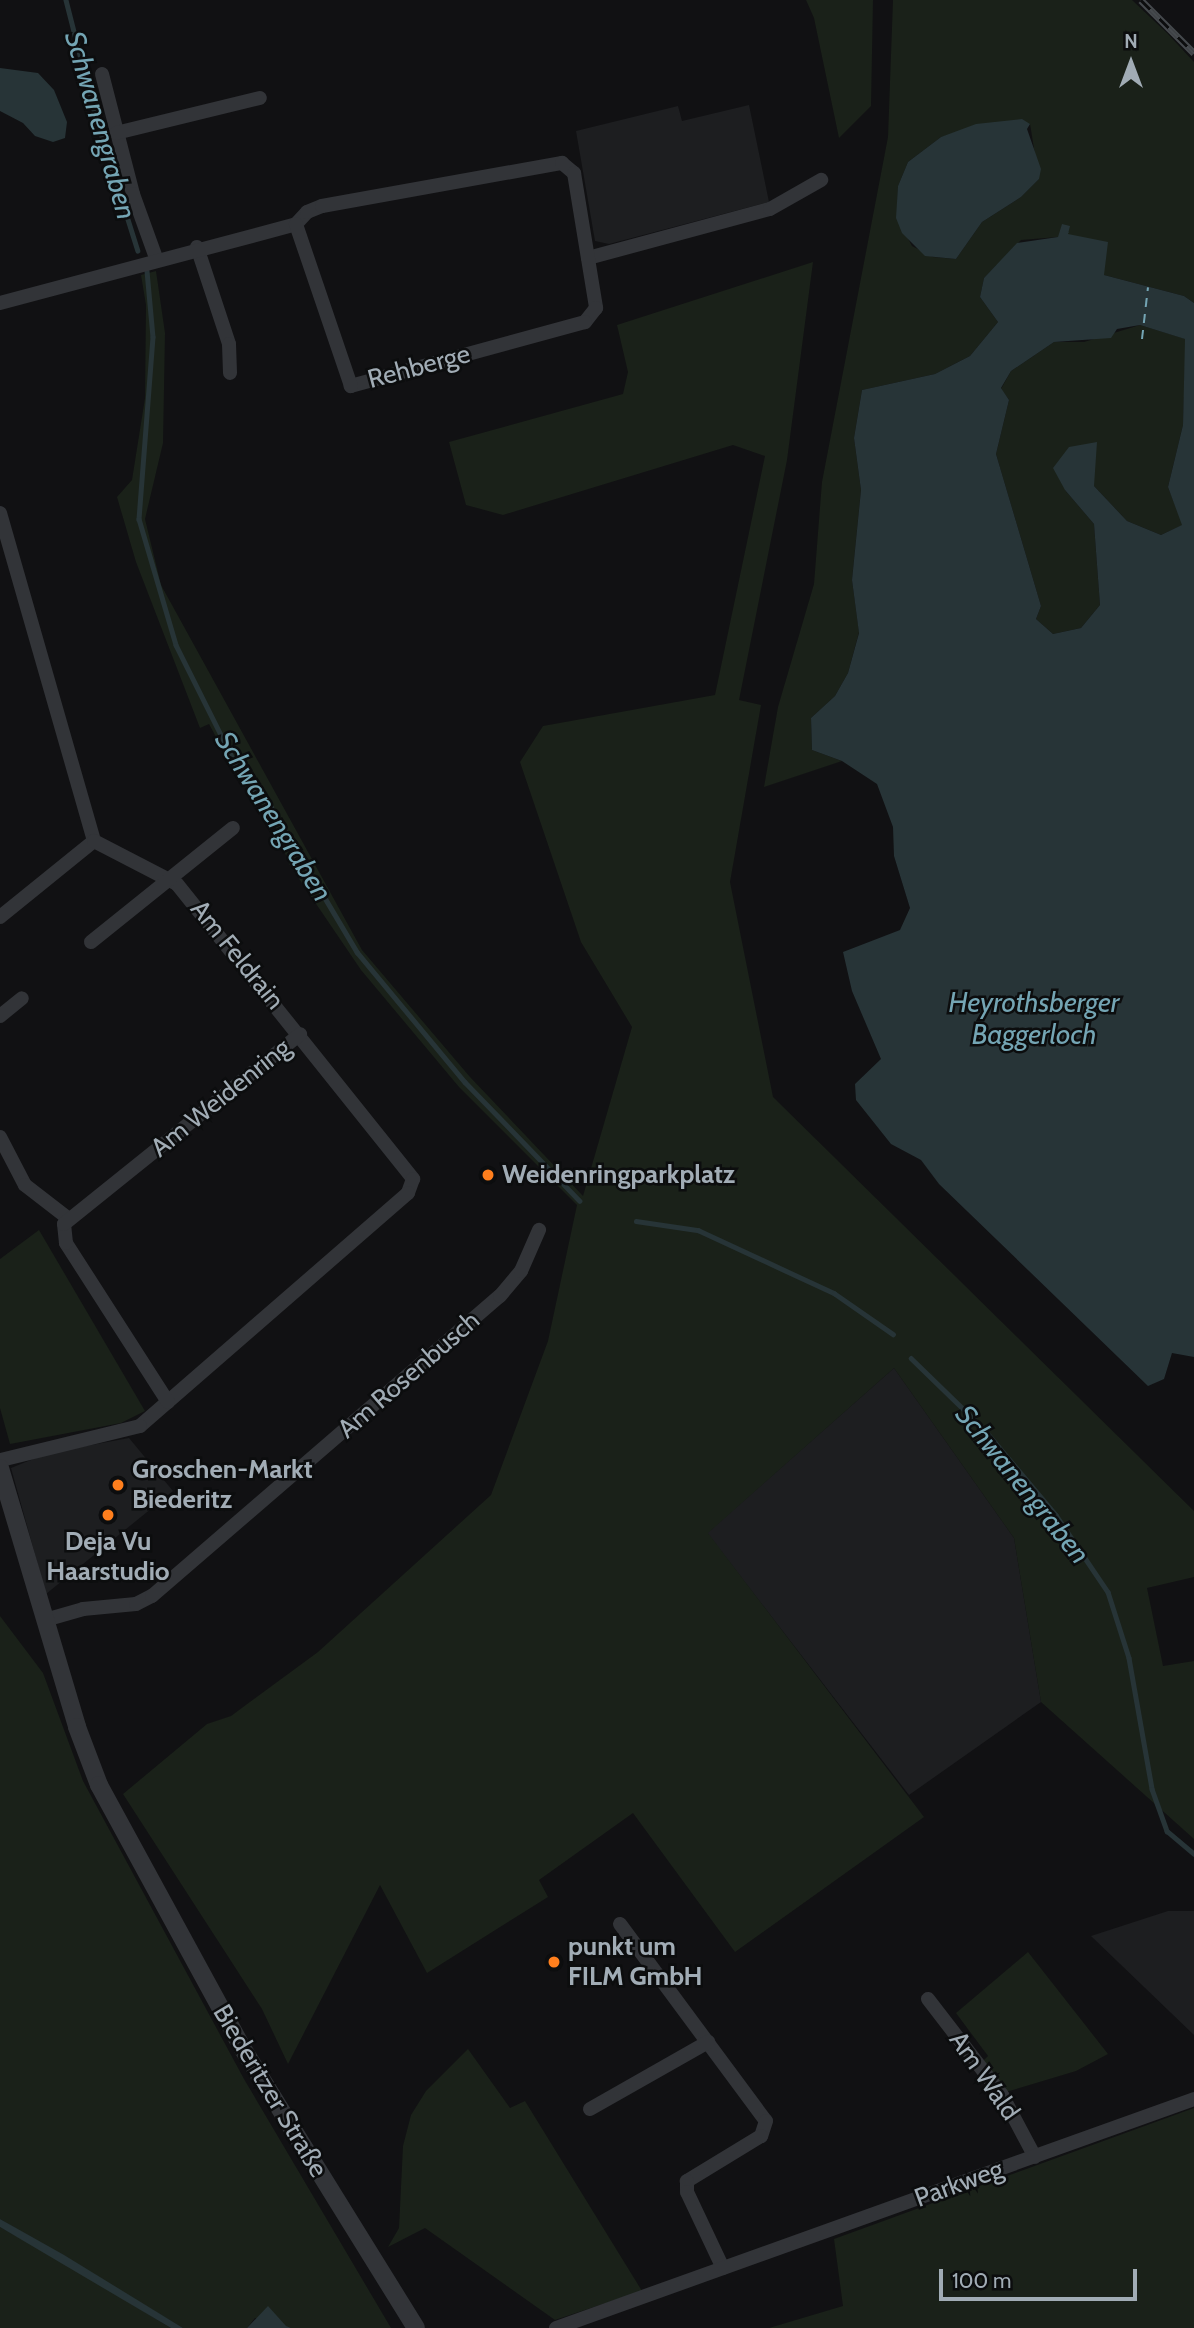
<!DOCTYPE html>
<html>
<head>
<meta charset="utf-8">
<style>
	body { margin:0 }
	#map { position:relative; width:1194px; height:2328px; overflow:hidden; background:#111113; font-family:Cabin,sans-serif }
	div>[style] { position:absolute }
	.built>* { inset:0; background:#1d1e20 }
	.green>* { inset:0; background:#1a2119 }
	.water>* { inset:0; background:#273437 }
	.stream>* { height:4.5px; margin:-2.25px; padding:0 2.25px; transform-origin:2.25px; border-radius:2.25px; background:#273437 }
	.ferry>* { height:2px; margin-top:-1px; transform-origin:0; background:repeating-linear-gradient(90deg,#74a5b4 0 9px,transparent 0 16px) }
	.minor>* { height:14px; margin:-7px; padding:0 7px; transform-origin:7px; border-radius:7px; background:#323438 }
	.tertiary>* { height:18px; margin:-9px; padding:0 9px; transform-origin:9px; border-radius:9px; background:#323438 }
	.rail>* { height:7px; margin-top:-3.5px; transform-origin:0; background:repeating-linear-gradient(90deg,#0c0d0e 0 13px,#45494d 0 26px); box-sizing:border-box; border-block:2px solid #45494d }
	.dots>* { width:19px; height:19px; translate:-50% -50%; box-sizing:border-box; border:4px solid #0c0d0e; border-radius:50% }
	span { translate:-50% -50%; white-space:nowrap; text-align:center; line-height:1.15; -webkit-text-stroke:5px #0c0d0e; paint-order:stroke }
	.street-label { font-size:26px; color:#a1acb5 }
	.poi-label { font-size:26px; color:#a1acb5; font-weight:700 }
	.left { translate:0 -50%; text-align:left }
	.water-label { font-size:28px; color:#74a5b4; font-style:italic }
	.north { position:absolute; left:1096px; top:28px; width:70px; height:70px; -webkit-text-stroke:5px #0c0d0e; paint-order:stroke; rotate:0deg; font-size:19px; font-weight:700; line-height:28px; text-align:center; color:#a1acb5 }
	.north::after { content:''; display:block; margin:auto; width:24px; height:32px; background:#a1acb5; clip-path:polygon(50% 0,100% 100%,50% 72%,0 100%) }
	.scale { position:absolute; left:939px; top:2269px; width:198px; height:32px; box-sizing:border-box; border:4px solid #a1acb5; border-top:0; padding-left:9px; font-size:21px; line-height:24px; white-space:nowrap; color:#a1acb5; -webkit-text-stroke:5px #0c0d0e; paint-order:stroke }
</style>
</head>
<body>
<div id="map">
	<div class="built">
		<i style="clip-path:polygon(749px 105px,769px 202px,609px 244px,595px 241px,576px 131px,678px 106px,682px 121px)"></i>
		<i style="clip-path:polygon(894px 1368px,1014px 1538px,1041px 1702px,909px 1795px,707px 1533px)"></i>
		<i style="clip-path:polygon(129px 1438px,173px 1491px,46px 1594px,11px 1468px,48px 1453px)"></i>
		<i style="clip-path:polygon(1168px 1911px,1194px 1911px,1194px 2035px,1091px 1936px)"></i>
	</div>
	<div class="green">
		<i style="clip-path:polygon(806px 0,873px 0,871px 106px,839px 138px,814px 18px)"></i>
		<i style="clip-path:polygon(evenodd,893px 0,1132px 0,1167px 33px,1194px 62px,1194px 303px,1184px 296px,1104px 275px,1058px 237px,1021px 240px,984px 278px,980px 297px,998px 322px,970px 356px,935px 374px,862px 390px,854px 438px,861px 490px,852px 580px,859px 632px,848px 673px,835px 696px,811px 718px,812px 750px,842px 761px,764px 787px,778px 707px,814px 584px,822px 482px,888px 137px,893px 0,1007px 121px,1030px 124px,1039px 179px,1021px 197px,982px 222px,956px 259px,933px 257px,912px 246px,897px 218px,898px 186px,908px 162px,941px 137px,1007px 121px)"></i>
		<i style="clip-path:polygon(813px 262px,787px 460px,739px 700px,761px 705px,730px 882px,773px 1097px,1194px 1511px,1194px 1577px,1147px 1588px,1163px 1666px,1194px 1661px,1194px 1839px,1041px 1702px,1014px 1538px,894px 1368px,708px 1533px,924px 1817px,735px 1952px,633px 1813px,539px 1880px,548px 1897px,427px 1973px,380px 1885px,288px 2064px,262px 2009px,123px 1794px,207px 1724px,231px 1716px,318px 1652px,491px 1495px,548px 1341px,577px 1205px,459px 1087px,361px 970px,289px 864px,271px 815px,240px 781px,209px 724px,200px 728px,136px 562px,117px 497px,132px 480px,145px 398px,146px 305px,141px 275px,156px 271px,165px 333px,163px 443px,145px 519px,161px 585px,362px 950px,470px 1077px,583px 1196px,632px 1027px,581px 942px,520px 762px,543px 726px,715px 695px,765px 456px,733px 445px,503px 515px,466px 505px,449px 442px,623px 394px,628px 372px,617px 325px)"></i>
		<i style="clip-path:polygon(1140px 325px,1186px 339px,1183px 425px,1168px 487px,1183px 525px,1161px 535px,1127px 521px,1094px 486px,1065px 490px,1094px 524px,1100px 605px,1081px 628px,1053px 634px,1036px 619px,1041px 606px,996px 454px,1009px 400px,1001px 389px,1011px 371px,1054px 342px,1084px 342px)"></i>
		<i style="clip-path:polygon(39px 1230px,145px 1411px,121px 1423px,10px 1444px,0 1408px,0 1259px)"></i>
		<i style="clip-path:polygon(0 1616px,43px 1673px,83px 1781px,244px 2079px,391px 2328px,291px 2328px,255px 2318px,247px 2328px,183px 2328px,0 2219px)"></i>
		<i style="clip-path:polygon(1028px 1952px,1108px 2054px,1076px 2071px,1006px 2092px,983px 2061px,988px 2056px,956px 2013px)"></i>
		<i style="clip-path:polygon(468px 2049px,510px 2108px,525px 2101px,642px 2291px,555px 2320px,425px 2228px,388px 2247px,399px 2228px,403px 2146px,411px 2115px,426px 2091px)"></i>
		<i style="clip-path:polygon(1194px 2108px,1194px 2328px,769px 2328px,843px 2306px,834px 2239px)"></i>
		<i style="clip-path:polygon(0 2227px,61px 2261px,171px 2328px,0 2328px)"></i>
	</div>
	<div class="water">
		<i style="clip-path:polygon(0 68px,38px 73px,54px 90px,67px 122px,65px 138px,53px 142px,35px 136px,23px 123px,0 111px)"></i>
		<i style="clip-path:polygon(1022px 119px,1030px 124px,1027px 129px,1041px 169px,1039px 179px,1021px 197px,982px 222px,956px 259px,925px 256px,902px 233px,896px 218px,898px 186px,908px 162px,941px 137px,976px 124px)"></i>
		<i style="clip-path:polygon(evenodd,1062px 224px,1070px 226px,1068px 234px,1108px 242px,1104px 275px,1184px 296px,1194px 303px,1194px 1357px,1172px 1353px,1164px 1379px,1148px 1386px,939px 1184px,921px 1160px,891px 1144px,856px 1100px,855px 1084px,881px 1059px,852px 991px,843px 952px,900px 930px,910px 908px,894px 856px,893px 827px,877px 784px,842px 761px,812px 750px,811px 718px,835px 696px,848px 673px,859px 633px,852px 580px,861px 490px,854px 438px,862px 390px,935px 374px,970px 356px,998px 322px,980px 297px,984px 278px,1017px 243px,1058px 237px,1062px 224px,1140px 325px,1185px 339px,1183px 425px,1168px 487px,1182px 525px,1161px 535px,1127px 521px,1094px 486px,1097px 442px,1069px 447px,1053px 468px,1065px 490px,1094px 524px,1100px 605px,1081px 628px,1053px 634px,1036px 619px,1041px 606px,996px 454px,1009px 400px,1001px 388px,1011px 371px,1054px 342px,1111px 338px,1117px 329px,1140px 325px)"></i>
		<i style="clip-path:polygon(0 2219px,64px 2255px,183px 2328px,171px 2328px,0 2227px)"></i>
		<i style="clip-path:polygon(268px 2306px,286px 2326px,291px 2328px,247px 2328px)"></i>
	</div>
	<div class="stream">
		<i style="left:66px;top:0;width:122px;rotate:75.7deg"></i>
		<i style="left:96px;top:118px;width:139px;rotate:72.5deg"></i>
		<i style="left:147px;top:271px;width:66px;rotate:84.8deg"></i>
		<i style="left:153px;top:337px;width:183px;rotate:94.4deg"></i>
		<i style="left:139px;top:519px;width:131px;rotate:73.6deg"></i>
		<i style="left:176px;top:645px;width:145px;rotate:63.4deg"></i>
		<i style="left:241px;top:775px;width:44px;rotate:46.8deg"></i>
		<i style="left:271px;top:807px;width:169px;rotate:59.3deg"></i>
		<i style="left:357px;top:952px;width:169px;rotate:50.3deg"></i>
		<i style="left:465px;top:1082px;width:165px;rotate:46deg"></i>
		<i style="left:636px;top:1221px;width:63px;rotate:8.3deg"></i>
		<i style="left:698px;top:1230px;width:150px;rotate:24.9deg"></i>
		<i style="left:834px;top:1293px;width:72px;rotate:34.8deg"></i>
		<i style="left:911px;top:1358px;width:100px;rotate:44.2deg"></i>
		<i style="left:983px;top:1428px;width:114px;rotate:50deg"></i>
		<i style="left:1056px;top:1515px;width:93px;rotate:56deg"></i>
		<i style="left:1108px;top:1592px;width:69px;rotate:72.3deg"></i>
		<i style="left:1129px;top:1658px;width:133px;rotate:80deg"></i>
		<i style="left:1152px;top:1789px;width:45px;rotate:70.3deg"></i>
		<i style="left:1167px;top:1831px;width:35px;rotate:40deg"></i>
	</div>
	<div class="ferry">
		<i style="left:1142px;top:339px;width:52px;rotate:-83.4deg"></i>
	</div>
	<div class="minor">
		<i style="left:102px;top:74px;width:124px;rotate:75.5deg"></i>
		<i style="left:133px;top:194px;width:68px;rotate:70.2deg"></i>
		<i style="left:116px;top:133px;width:148px;rotate:-13.7deg"></i>
		<i style="left:197px;top:247px;width:102px;rotate:71.7deg"></i>
		<i style="left:229px;top:344px;width:29px;rotate:88deg"></i>
		<i style="left:588px;top:258px;width:188px;rotate:-15.1deg"></i>
		<i style="left:770px;top:209px;width:59px;rotate:-29.6deg"></i>
		<i style="left:0;top:303px;width:306px;rotate:-14.9deg"></i>
		<i style="left:296px;top:224px;width:16px;rotate:-47deg"></i>
		<i style="left:307px;top:212px;width:16px;rotate:-22deg"></i>
		<i style="left:322px;top:206px;width:244px;rotate:-10.2deg"></i>
		<i style="left:562px;top:163px;width:16px;rotate:40deg"></i>
		<i style="left:574px;top:173px;width:137px;rotate:80.7deg"></i>
		<i style="left:596px;top:308px;width:18px;rotate:128deg"></i>
		<i style="left:585px;top:322px;width:243px;rotate:164.7deg"></i>
		<i style="left:351px;top:386px;width:171px;rotate:-108.8deg"></i>
		<i style="left:0;top:513px;width:341px;rotate:74deg"></i>
		<i style="left:0;top:917px;width:121px;rotate:-39deg"></i>
		<i style="left:94px;top:841px;width:93px;rotate:27.4deg"></i>
		<i style="left:177px;top:884px;width:378px;rotate:51.3deg"></i>
		<i style="left:413px;top:1179px;width:15px;rotate:110deg"></i>
		<i style="left:408px;top:1193px;width:355px;rotate:139deg"></i>
		<i style="left:140px;top:1426px;width:144px;rotate:166.3deg"></i>
		<i style="left:91px;top:942px;width:182px;rotate:-38.8deg"></i>
		<i style="left:0;top:1016px;width:28px;rotate:-39deg"></i>
		<i style="left:0;top:1137px;width:54px;rotate:62.5deg"></i>
		<i style="left:25px;top:1185px;width:56px;rotate:37.7deg"></i>
		<i style="left:168px;top:1402px;width:189px;rotate:-122.7deg"></i>
		<i style="left:66px;top:1243px;width:19px;rotate:-96deg"></i>
		<i style="left:64px;top:1224px;width:303px;rotate:-38.8deg"></i>
		<i style="left:45px;top:1620px;width:40px;rotate:-16deg"></i>
		<i style="left:83px;top:1609px;width:53px;rotate:-5.4deg"></i>
		<i style="left:136px;top:1604px;width:18px;rotate:-27deg"></i>
		<i style="left:152px;top:1596px;width:459px;rotate:-40.8deg"></i>
		<i style="left:500px;top:1296px;width:33px;rotate:-50deg"></i>
		<i style="left:521px;top:1271px;width:45px;rotate:-66.3deg"></i>
		<i style="left:620px;top:1924px;width:245px;rotate:53.5deg"></i>
		<i style="left:766px;top:2121px;width:16px;rotate:108deg"></i>
		<i style="left:761px;top:2136px;width:87px;rotate:148.7deg"></i>
		<i style="left:687px;top:2181px;width:11px;rotate:90deg"></i>
		<i style="left:687px;top:2192px;width:84px;rotate:64.7deg"></i>
		<i style="left:928px;top:1999px;width:121px;rotate:52.4deg"></i>
		<i style="left:1002px;top:2095px;width:70px;rotate:62deg"></i>
		<i style="left:590px;top:2109px;width:136px;rotate:-29.6deg"></i>
		<i style="left:556px;top:2328px;width:678px;rotate:-19.74deg"></i>
	</div>
	<div class="tertiary">
		<i style="left:0;top:1468px;width:270px;rotate:73.4deg"></i>
		<i style="left:77px;top:1727px;width:62px;rotate:69.2deg"></i>
		<i style="left:99px;top:1785px;width:301px;rotate:61.4deg"></i>
		<i style="left:243px;top:2049px;width:328px;rotate:58.2deg"></i>
	</div>
	<div class="rail">
		<i style="left:1141px;top:0;width:75px;rotate:45deg"></i>
	</div>
	<div class="dots">
		<i style="left:488px;top:1175px;background:#ff7f1d"></i>
		<i style="left:118px;top:1485px;background:#ff7f1d"></i>
		<i style="left:108px;top:1515px;background:#ff7f1d"></i>
		<i style="left:554px;top:1962px;background:#ff7f1d"></i>
	</div>
	<div class="street-label">
		<span style="left:419px;top:367px;rotate:-15deg">Rehberge</span>
		<span style="left:237px;top:955px;rotate:51deg">Am Feldrain</span>
		<span style="left:221px;top:1098px;rotate:-39deg">Am Weidenring</span>
		<span style="left:409px;top:1375px;rotate:-41deg">Am Rosenbusch</span>
		<span style="left:984px;top:2076px;rotate:55deg">Am Wald</span>
		<span style="left:270px;top:2091px;rotate:59deg">Biederitzer Straße</span>
		<span style="left:959px;top:2184px;rotate:-20deg">Parkweg</span>
	</div>
	<div class="poi-label">
		<span class="left" style="left:502px;top:1175px">Weidenringparkplatz</span>
		<span class="left" style="left:132px;top:1485px">Groschen-Markt<br>Biederitz</span>
		<span style="left:108px;top:1557px">Deja Vu<br>Haarstudio</span>
		<span class="left" style="left:568px;top:1962px">punkt um<br>FILM GmbH</span>
	</div>
	<div class="water-label">
		<span style="left:101px;top:125px;rotate:74deg">Schwanengraben</span>
		<span style="left:274px;top:816px;rotate:58deg">Schwanengraben</span>
		<span style="left:1034px;top:1018px">Heyrothsberger<br>Baggerloch</span>
		<span style="left:1023px;top:1484px;rotate:51deg">Schwanengraben</span>
	</div>
	<div class="north">N</div>
	<div class="scale">100 m</div>
</div>
</body>
</html>
